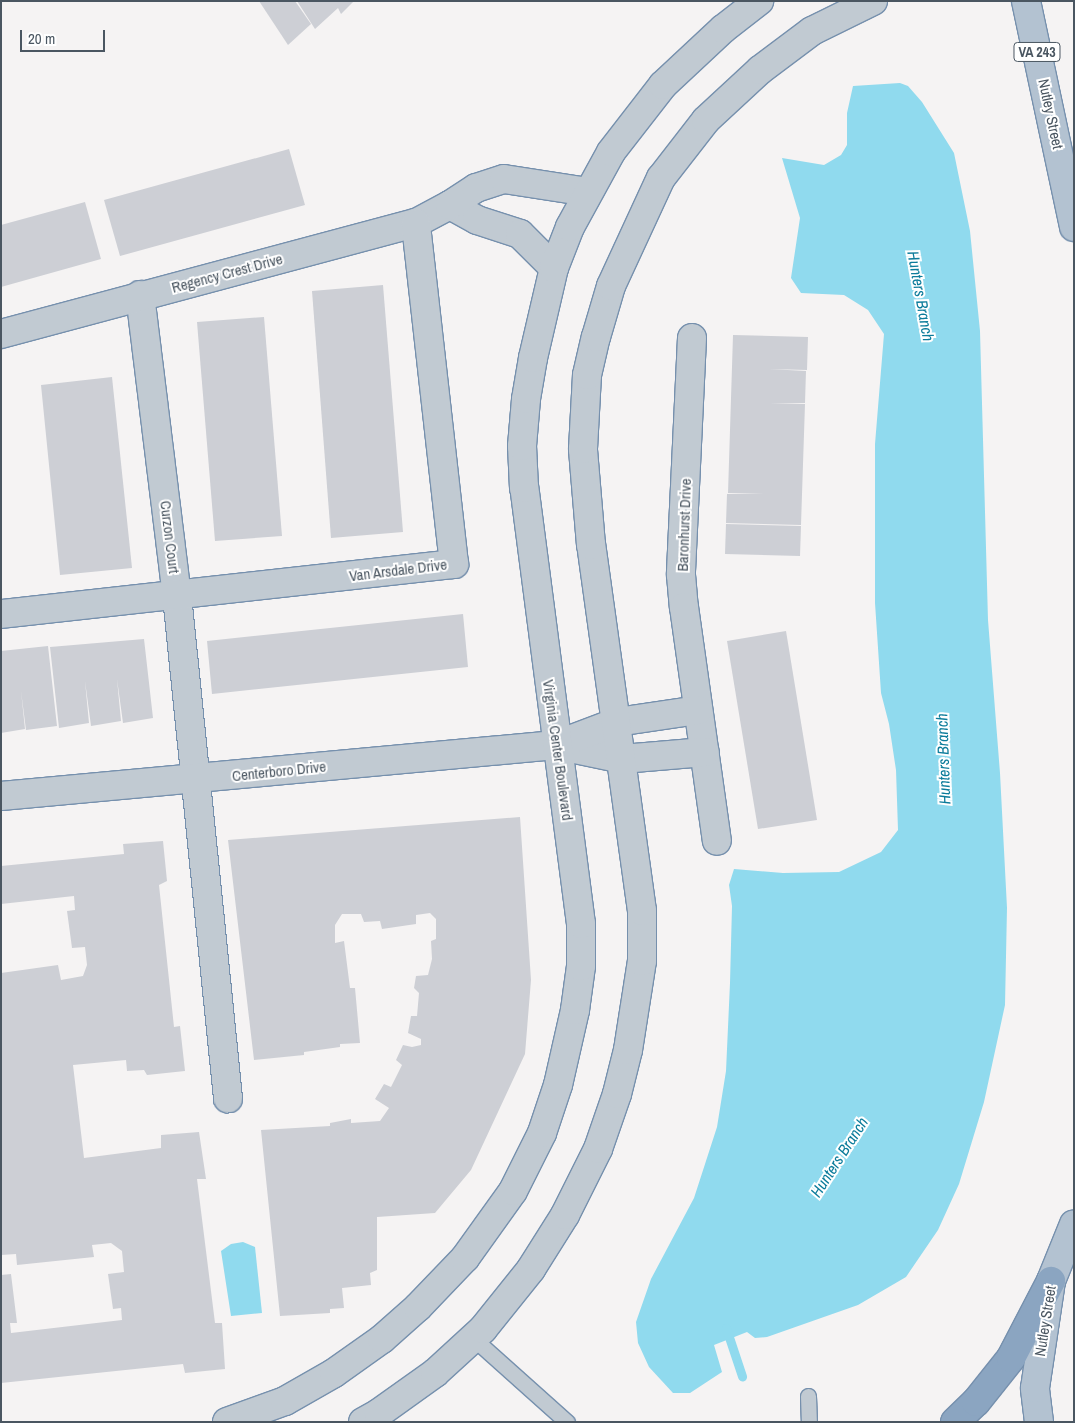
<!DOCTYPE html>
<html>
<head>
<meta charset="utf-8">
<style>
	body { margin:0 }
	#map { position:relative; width:1075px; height:1423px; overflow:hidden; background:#f5f3f3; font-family:"Archivo Narrow",sans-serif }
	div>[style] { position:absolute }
	.water>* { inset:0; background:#90daee }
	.stream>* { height:9px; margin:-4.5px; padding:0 4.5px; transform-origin:4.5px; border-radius:4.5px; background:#90daee }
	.building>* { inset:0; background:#cdcfd5 }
	.roads { filter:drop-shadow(1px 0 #7690ad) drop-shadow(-1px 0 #7690ad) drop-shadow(0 1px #7690ad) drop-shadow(0 -1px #7690ad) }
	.service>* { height:15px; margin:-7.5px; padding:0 7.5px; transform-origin:7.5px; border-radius:7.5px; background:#c1cad2 }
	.minor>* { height:28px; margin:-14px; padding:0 14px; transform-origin:14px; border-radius:14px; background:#c1cad2 }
	.tertiary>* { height:28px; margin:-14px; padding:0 14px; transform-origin:14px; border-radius:14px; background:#c1cad2 }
	.primary>* { height:28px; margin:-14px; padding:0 14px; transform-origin:14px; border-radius:14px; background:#b3c2d1 }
	.motorway>* { height:28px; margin:-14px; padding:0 14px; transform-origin:14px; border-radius:14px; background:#8ba5c1 }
	span { translate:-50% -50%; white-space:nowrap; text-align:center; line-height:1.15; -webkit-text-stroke:4px #fff; paint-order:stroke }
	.shield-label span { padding:1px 4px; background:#fff; border:1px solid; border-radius:4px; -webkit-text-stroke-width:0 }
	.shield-label { font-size:14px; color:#4a5661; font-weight:700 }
	.street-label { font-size:15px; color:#4a5661 }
	.water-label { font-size:16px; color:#0c7c9b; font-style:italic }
	.frame { position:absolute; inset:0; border:2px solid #4a5661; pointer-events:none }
	.scale { position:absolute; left:20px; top:30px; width:85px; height:22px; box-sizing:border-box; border:2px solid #4a5661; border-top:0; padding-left:6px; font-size:15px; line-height:18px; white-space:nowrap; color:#4a5661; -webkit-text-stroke:4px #fff; paint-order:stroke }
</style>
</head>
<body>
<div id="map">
	<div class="water">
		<i style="clip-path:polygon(900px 83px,908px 86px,922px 102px,954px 153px,970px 231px,980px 331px,988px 620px,1000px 773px,1007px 908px,1005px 1005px,984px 1102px,959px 1184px,938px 1230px,906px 1277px,858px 1305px,767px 1337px,755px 1338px,747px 1332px,714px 1345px,722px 1372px,690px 1393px,673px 1393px,649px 1367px,638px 1343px,636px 1322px,651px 1279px,694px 1198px,717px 1127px,726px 1071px,730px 983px,732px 906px,729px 885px,734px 869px,783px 873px,839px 872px,881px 852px,898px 830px,896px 770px,889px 724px,881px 693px,875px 603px,875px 444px,884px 334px,868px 310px,844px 295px,801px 293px,791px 278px,800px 218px,782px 158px,824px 165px,841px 155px,847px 145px,847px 113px,853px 86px)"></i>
		<i style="clip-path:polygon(243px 1242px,255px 1247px,262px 1313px,231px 1316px,221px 1251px,231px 1244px)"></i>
	</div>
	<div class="stream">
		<i style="left:726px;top:1328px;width:51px;rotate:71.6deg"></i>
	</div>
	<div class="building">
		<i style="clip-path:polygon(259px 1px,295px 1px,311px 24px,288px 45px)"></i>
		<i style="clip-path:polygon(297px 1px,354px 1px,341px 14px,338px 8px,315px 29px)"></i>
		<i style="clip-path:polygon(289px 149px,305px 205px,120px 256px,104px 200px)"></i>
		<i style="clip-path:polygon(85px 202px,101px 259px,1px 287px,1px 225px)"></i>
		<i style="clip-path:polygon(383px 285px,403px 532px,331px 538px,312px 291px)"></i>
		<i style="clip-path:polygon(264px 317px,282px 536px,215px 541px,197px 322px)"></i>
		<i style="clip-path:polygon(733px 335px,808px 337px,807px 370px,769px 369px,806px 371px,805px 403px,770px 403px,805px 404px,801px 525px,726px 523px,727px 494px,766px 494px,728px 493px)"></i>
		<i style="clip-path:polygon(112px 377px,132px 568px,60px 575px,41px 385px)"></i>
		<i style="clip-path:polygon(726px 524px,801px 526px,800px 556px,725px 554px)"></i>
		<i style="clip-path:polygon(463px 614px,468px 667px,212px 694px,207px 641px)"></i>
		<i style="clip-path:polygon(786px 631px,817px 820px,758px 829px,727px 641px)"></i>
		<i style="clip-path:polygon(144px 639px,153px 718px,123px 723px,117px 679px,121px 721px,91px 726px,85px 681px,89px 723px,59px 728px,50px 647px)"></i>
		<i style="clip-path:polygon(48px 646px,57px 726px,26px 730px,21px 691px,25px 729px,1px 733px,1px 651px)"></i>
		<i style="clip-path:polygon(520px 817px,531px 980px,525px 1054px,471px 1170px,435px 1213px,377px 1217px,377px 1270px,370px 1273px,371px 1285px,342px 1288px,344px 1308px,330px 1309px,330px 1313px,280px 1316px,261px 1130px,330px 1126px,330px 1123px,351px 1119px,351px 1123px,380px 1121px,389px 1108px,375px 1099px,384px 1084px,391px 1087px,402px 1065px,396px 1060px,403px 1045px,412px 1047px,421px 1045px,421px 1039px,408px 1033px,411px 1016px,417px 1016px,419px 993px,414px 988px,416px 976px,428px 975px,432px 959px,431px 941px,436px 939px,436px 919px,430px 913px,416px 915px,416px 924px,382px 929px,380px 921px,364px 922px,361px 914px,342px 914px,335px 925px,335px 943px,344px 941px,350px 988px,355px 988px,360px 1043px,340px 1044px,340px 1047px,304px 1052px,304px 1055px,254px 1060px,228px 840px)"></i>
		<i style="clip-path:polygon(163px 841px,167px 881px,159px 885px,174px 1027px,180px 1026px,185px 1071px,147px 1075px,144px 1070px,127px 1071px,126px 1060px,73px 1065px,84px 1158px,161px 1148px,161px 1135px,199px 1132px,206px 1179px,197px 1179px,215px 1323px,222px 1323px,225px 1369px,185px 1373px,183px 1364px,1px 1383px,1px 1275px,11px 1274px,17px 1323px,10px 1323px,11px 1333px,122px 1320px,121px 1308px,113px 1309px,108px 1274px,124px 1272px,122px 1251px,111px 1243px,92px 1245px,94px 1257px,17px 1265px,16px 1254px,1px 1255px,1px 973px,58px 965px,61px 980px,83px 976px,87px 965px,85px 947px,72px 948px,67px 911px,75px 910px,74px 896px,1px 904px,1px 866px,124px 854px,123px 844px)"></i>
	</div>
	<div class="roads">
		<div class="service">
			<i style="left:473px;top:1338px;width:126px;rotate:41.8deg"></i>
			<i style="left:808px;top:1396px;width:26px;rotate:88deg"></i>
		</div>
		<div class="minor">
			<i style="left:450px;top:205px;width:31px;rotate:29deg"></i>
			<i style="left:477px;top:220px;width:45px;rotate:18deg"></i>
			<i style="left:520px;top:234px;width:48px;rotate:45deg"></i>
			<i style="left:140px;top:295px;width:303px;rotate:83deg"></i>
			<i style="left:177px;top:596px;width:505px;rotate:84.2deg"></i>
			<i style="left:1px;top:334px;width:430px;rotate:-15deg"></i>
			<i style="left:416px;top:223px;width:38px;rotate:-28deg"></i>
			<i style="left:450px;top:205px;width:31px;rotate:-33deg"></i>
			<i style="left:476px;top:188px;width:29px;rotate:-18deg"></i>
			<i style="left:504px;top:179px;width:85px;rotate:8.8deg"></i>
			<i style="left:692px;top:338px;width:237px;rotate:92.7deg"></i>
			<i style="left:681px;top:575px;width:32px;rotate:85deg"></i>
			<i style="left:684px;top:607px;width:236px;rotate:82deg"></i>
			<i style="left:1px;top:614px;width:456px;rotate:-6.3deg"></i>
			<i style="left:454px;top:564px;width:343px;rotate:-96.4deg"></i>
			<i style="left:556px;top:745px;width:67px;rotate:12deg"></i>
			<i style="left:622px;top:759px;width:83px;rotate:-4.8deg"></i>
			<i style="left:1px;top:796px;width:557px;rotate:-5.25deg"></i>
			<i style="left:556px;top:745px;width:65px;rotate:-20.7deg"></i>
			<i style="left:617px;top:722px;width:82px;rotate:-8.4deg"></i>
		</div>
		<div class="tertiary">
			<i style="left:227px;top:1422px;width:62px;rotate:-19.9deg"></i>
			<i style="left:285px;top:1401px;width:56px;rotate:-29.7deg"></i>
			<i style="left:334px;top:1373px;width:59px;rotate:-35.3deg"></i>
			<i style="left:382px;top:1339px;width:48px;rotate:-41.6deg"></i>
			<i style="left:418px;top:1307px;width:68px;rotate:-46.2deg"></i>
			<i style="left:465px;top:1258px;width:82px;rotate:-54.4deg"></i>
			<i style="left:513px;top:1191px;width:65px;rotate:-63.4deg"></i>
			<i style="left:542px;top:1133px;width:51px;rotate:-71.6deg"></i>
			<i style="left:558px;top:1085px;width:77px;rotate:-77.2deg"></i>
			<i style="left:575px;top:1010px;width:44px;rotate:-82.2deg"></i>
			<i style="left:581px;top:966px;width:42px;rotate:-90deg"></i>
			<i style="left:581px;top:924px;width:440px;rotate:-97.4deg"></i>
			<i style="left:524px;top:488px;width:42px;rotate:-92.7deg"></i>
			<i style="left:522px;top:446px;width:47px;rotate:-85.1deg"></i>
			<i style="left:526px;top:399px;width:42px;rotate:-80.3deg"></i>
			<i style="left:533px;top:358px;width:92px;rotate:-76.9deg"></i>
			<i style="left:554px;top:268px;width:44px;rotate:-68.7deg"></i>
			<i style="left:570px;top:227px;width:85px;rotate:-61.3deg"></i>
			<i style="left:611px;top:152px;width:85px;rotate:-52.2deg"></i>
			<i style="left:663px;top:85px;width:82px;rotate:-43deg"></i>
			<i style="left:723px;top:29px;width:46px;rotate:-37.9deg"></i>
			<i style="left:363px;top:1422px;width:18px;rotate:-29deg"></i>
			<i style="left:379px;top:1413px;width:69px;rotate:-35.5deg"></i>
			<i style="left:435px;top:1373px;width:65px;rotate:-42.5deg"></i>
			<i style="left:483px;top:1329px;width:77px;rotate:-51.3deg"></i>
			<i style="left:531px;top:1269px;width:64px;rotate:-57.8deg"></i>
			<i style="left:565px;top:1215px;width:74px;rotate:-63.4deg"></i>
			<i style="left:598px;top:1149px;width:58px;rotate:-70.9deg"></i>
			<i style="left:617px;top:1094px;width:45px;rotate:-76deg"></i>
			<i style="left:628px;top:1050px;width:90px;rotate:-81.1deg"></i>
			<i style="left:642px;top:961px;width:50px;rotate:-90deg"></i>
			<i style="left:642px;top:911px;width:370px;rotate:-97.9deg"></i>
			<i style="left:591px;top:545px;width:96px;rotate:-94.8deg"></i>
			<i style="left:583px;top:449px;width:74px;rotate:-86.9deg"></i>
			<i style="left:587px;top:375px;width:39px;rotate:-77deg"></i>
			<i style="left:596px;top:337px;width:53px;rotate:-73.6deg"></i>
			<i style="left:611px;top:286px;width:119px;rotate:-65.2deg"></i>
			<i style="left:661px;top:178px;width:73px;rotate:-52.2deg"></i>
			<i style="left:706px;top:120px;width:74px;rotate:-42.8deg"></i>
			<i style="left:760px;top:70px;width:65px;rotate:-36.9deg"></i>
			<i style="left:812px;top:31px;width:68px;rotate:-26.2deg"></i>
		</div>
		<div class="primary">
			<i style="left:1026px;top:1px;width:231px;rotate:78deg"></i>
			<i style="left:1039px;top:1422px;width:34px;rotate:-97deg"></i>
			<i style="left:1035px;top:1388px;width:108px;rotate:-81.5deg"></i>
			<i style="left:1051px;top:1281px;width:61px;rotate:-68deg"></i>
		</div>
		<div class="motorway">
			<i style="left:955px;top:1422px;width:29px;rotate:-44deg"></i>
			<i style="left:976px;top:1402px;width:56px;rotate:-51.5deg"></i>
			<i style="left:1011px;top:1358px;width:87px;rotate:-62.5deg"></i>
		</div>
	</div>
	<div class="shield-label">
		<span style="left:1037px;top:52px">VA 243</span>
	</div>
	<div class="street-label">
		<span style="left:1051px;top:114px;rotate:78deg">Nutley Street</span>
		<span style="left:227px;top:273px;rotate:-15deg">Regency Crest Drive</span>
		<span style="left:684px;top:525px;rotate:-88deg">Baronhurst Drive</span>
		<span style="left:170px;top:537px;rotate:83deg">Curzon Court</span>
		<span style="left:398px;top:570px;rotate:-7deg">Van Arsdale Drive</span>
		<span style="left:558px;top:750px;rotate:82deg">Virginia Center Boulevard</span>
		<span style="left:279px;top:771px;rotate:-6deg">Centerboro Drive</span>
		<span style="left:1045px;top:1321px;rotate:-81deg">Nutley Street</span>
	</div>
	<div class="water-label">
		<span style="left:921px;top:296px;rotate:80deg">Hunters Branch</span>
		<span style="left:943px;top:759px;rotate:-92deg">Hunters Branch</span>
		<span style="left:839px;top:1157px;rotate:-57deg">Hunters Branch</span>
	</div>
	<div class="frame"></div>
	<div class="scale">20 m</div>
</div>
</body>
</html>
